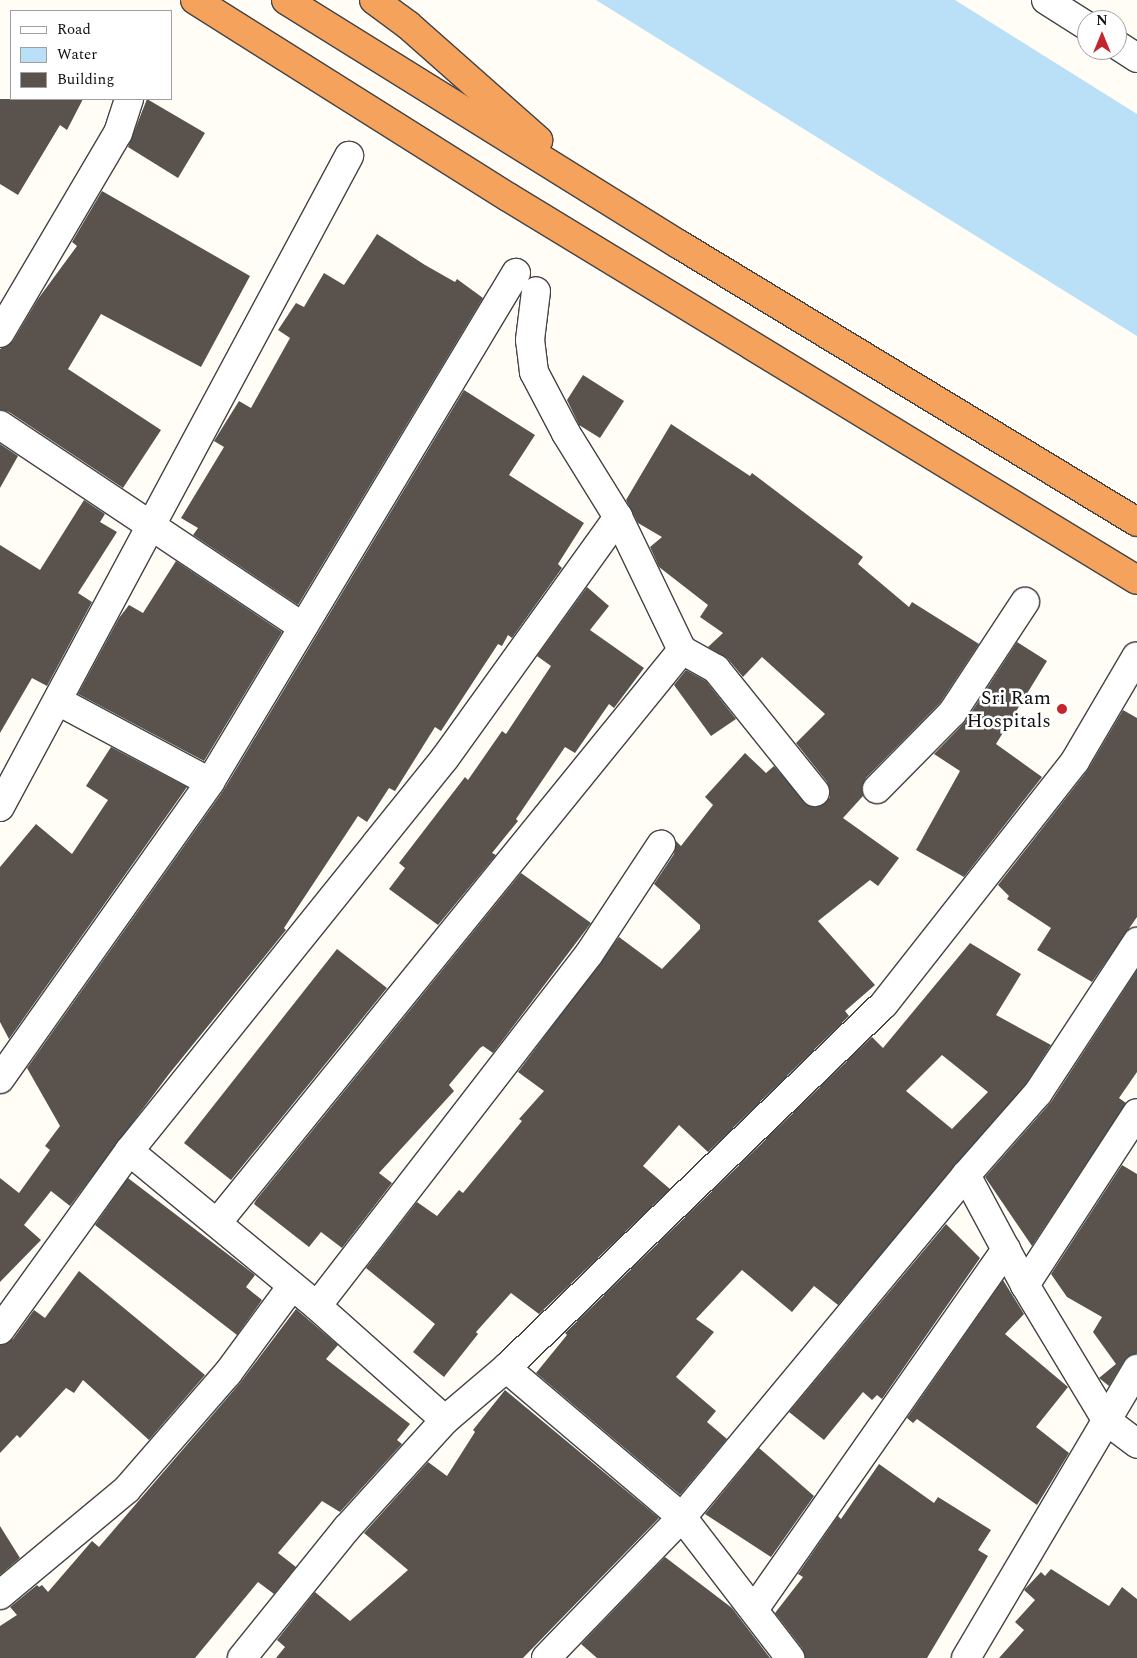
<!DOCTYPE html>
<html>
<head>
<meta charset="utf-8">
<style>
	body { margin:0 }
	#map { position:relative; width:1137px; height:1658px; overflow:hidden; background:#fffdf5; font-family:Spectral,serif }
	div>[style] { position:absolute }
	.water>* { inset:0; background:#b9e0f7 }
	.building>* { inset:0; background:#5a524d }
	.roads { filter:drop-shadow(1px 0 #444) drop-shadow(-1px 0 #444) drop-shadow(0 1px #444) drop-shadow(0 -1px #444) }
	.street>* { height:28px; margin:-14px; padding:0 14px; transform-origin:14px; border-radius:14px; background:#fff }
	.highway>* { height:28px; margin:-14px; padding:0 14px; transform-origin:14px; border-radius:14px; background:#f5a25d }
	.dots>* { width:14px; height:14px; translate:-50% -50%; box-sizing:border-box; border:2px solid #fff; border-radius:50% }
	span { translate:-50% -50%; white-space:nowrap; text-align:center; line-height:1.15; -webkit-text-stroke:5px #fff; paint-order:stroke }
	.poi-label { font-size:20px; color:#111 }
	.right { translate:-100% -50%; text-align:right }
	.legend { position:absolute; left:10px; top:10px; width:162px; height:90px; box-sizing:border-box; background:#fff; border:1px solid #a0a0a0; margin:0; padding:6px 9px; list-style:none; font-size:15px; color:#111 }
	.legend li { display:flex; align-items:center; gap:10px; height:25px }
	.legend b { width:25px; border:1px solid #a0a0a0 }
	.north { position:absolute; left:1077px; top:10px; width:50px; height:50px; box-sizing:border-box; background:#fff; border:1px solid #a0a0a0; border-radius:50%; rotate:0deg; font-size:14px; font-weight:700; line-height:20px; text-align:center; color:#111 }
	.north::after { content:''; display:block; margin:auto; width:18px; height:22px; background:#c4262e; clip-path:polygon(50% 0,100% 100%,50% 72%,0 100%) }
</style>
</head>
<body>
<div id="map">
	<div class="water">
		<i style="clip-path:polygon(596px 0,955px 0,1137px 114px,1137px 336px)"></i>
	</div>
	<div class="building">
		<i style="clip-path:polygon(0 99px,83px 99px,67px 130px,60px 125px,18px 195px,0 184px)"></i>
		<i style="clip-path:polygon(147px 99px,205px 133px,178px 178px,128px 147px)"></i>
		<i style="clip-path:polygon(102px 191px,250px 276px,201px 367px,101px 314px,68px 369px,161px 430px,123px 488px,9px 412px,0 410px,0 349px,13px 341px,38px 299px,77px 246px,72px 242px)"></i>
		<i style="clip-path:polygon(377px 234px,425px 265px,455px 282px,457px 279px,483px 298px,298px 605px,193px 535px,198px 528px,181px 518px,224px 447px,214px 441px,239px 401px,251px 408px,290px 338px,278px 330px,296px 303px,304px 307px,324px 273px,344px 285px)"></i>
		<i style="clip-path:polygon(583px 375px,624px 401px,600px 438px,579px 425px,567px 400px)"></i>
		<i style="clip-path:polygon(464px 390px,535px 435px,509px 475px,584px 523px,558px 564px,562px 568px,512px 638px,508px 635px,502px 646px,498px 644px,441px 731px,435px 727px,395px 791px,389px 788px,367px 822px,358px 816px,284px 928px,286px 930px,169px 1074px,70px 1206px,51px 1191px,24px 1225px,41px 1240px,0 1282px,0 1178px,19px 1193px,50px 1150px,45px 1146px,60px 1126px,27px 1068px,223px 791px)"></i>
		<i style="clip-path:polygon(671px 424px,750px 476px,752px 473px,863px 557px,858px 564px,909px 607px,912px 602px,979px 644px,940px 703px,866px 778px,862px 786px,863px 796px,843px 818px,899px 858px,878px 886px,870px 880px,818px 921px,875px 985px,845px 1011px,849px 1016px,708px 1152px,679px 1125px,643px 1166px,670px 1189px,539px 1314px,511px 1293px,476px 1332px,478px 1334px,444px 1377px,413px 1352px,435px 1324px,366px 1268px,417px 1202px,437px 1216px,459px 1190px,463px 1193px,522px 1121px,519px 1119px,544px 1091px,518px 1072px,619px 937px,662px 969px,700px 929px,700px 925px,654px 884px,674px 854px,676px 841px,681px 846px,713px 805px,705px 797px,745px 753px,766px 773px,774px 766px,809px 806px,824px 804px,830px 797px,827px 782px,796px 743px,825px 714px,762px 657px,743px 677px,728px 659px,708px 647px,723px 633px,700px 617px,708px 605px,659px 567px,650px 547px,662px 537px,638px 523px,626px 500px)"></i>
		<i style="clip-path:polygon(0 444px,18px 456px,0 488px)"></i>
		<i style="clip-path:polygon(84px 500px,105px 514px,100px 522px,117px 532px,78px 593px,92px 602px,47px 686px,32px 678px,0 733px,0 545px,40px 570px)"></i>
		<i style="clip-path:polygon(176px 561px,282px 632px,204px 761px,78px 694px,119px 618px,129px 605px,143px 613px)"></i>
		<i style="clip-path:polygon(587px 587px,609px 606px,590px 630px,644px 668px,614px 708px,609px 704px,575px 753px,565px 747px,516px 819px,518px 821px,492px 853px,496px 855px,438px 925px,389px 889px,405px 868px,399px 863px,465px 777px,468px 780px,502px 731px,506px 734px,551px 666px,537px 656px)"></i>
		<i style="clip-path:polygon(1017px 642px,1047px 661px,996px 744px,1042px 777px,964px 877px,916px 850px,960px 771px,934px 754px,965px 722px)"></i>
		<i style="clip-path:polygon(686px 670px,706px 681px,736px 719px,711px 736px,674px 685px)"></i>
		<i style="clip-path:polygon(1123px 710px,1137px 718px,1137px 917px,1092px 982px,1037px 950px,1051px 928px,1007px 899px,1009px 896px,998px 885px,1087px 771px)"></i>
		<i style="clip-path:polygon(111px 747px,187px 787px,9px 1039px,0 1022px,0 867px,36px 824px,72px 854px,108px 800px,86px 786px)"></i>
		<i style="clip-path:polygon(521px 873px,591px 923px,493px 1053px,483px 1046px,480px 1048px,449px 1085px,454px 1091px,379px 1173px,392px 1183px,342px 1248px,321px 1232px,309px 1247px,254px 1204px,256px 1200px)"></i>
		<i style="clip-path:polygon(evenodd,970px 943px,1021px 974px,996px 1015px,1051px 1045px,1026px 1084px,838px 1305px,814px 1286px,792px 1312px,742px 1270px,696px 1319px,714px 1332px,676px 1377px,716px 1411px,707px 1422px,727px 1439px,680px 1495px,536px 1373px,567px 1335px,565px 1333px,872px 1037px,883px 1048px,970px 943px,942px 1055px,988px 1092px,952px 1129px,906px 1091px,942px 1055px)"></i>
		<i style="clip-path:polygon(337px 949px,387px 988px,231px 1180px,184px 1143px)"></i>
		<i style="clip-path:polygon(1137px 970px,1137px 1072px,1119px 1098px,1126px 1103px,1032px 1246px,985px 1177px,1051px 1102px)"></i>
		<i style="clip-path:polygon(1122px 1165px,1137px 1174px,1137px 1353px,1124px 1361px,1109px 1386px,1099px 1378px,1116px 1364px,1093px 1332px,1102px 1317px,1067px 1297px,1051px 1274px)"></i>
		<i style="clip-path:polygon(128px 1178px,255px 1275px,246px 1287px,262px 1300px,237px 1335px,95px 1225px)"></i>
		<i style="clip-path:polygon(946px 1224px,980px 1258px,882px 1399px,877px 1395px,872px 1400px,863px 1392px,824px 1440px,789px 1412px)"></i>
		<i style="clip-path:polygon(79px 1271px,205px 1375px,149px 1440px,83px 1380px,74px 1393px,66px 1388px,20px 1438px,17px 1435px,0 1453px,0 1345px,13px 1339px,34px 1310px,45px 1318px)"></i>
		<i style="clip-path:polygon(1003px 1280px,1024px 1314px,1005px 1334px,1068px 1387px,1036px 1427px,1069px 1453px,1037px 1505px,917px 1419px,913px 1423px,907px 1418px)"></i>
		<i style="clip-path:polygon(296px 1309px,338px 1345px,326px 1359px,410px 1424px,397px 1440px,402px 1444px,340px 1512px,322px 1501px,278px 1553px,296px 1567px,274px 1594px,258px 1582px,195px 1658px,0 1658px,0 1626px,17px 1615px,10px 1607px,37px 1585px,39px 1587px,42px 1585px,48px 1592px,92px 1541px,99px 1547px,240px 1383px)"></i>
		<i style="clip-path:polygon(505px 1390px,659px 1518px,523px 1658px,276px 1658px,285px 1647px,277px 1640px,315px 1592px,350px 1621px,408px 1570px,364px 1533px,428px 1462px,447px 1476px,475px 1432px,473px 1430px)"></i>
		<i style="clip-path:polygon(759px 1448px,814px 1496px,771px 1557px,705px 1514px)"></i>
		<i style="clip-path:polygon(879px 1464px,934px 1503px,938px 1497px,991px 1530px,978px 1550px,988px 1556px,927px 1658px,805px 1658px,802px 1648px,775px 1613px,803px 1577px,798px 1574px,838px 1516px,841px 1519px)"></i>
		<i style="clip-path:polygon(0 1526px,20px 1558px,0 1575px)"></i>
		<i style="clip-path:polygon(665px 1557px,732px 1608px,770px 1658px,597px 1658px,581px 1644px)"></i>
		<i style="clip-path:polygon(1051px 1569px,1109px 1606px,1122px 1587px,1137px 1599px,1137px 1658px,999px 1658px,1024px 1630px,1015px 1622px,1035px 1600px,1024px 1590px,1041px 1572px,1045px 1576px)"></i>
	</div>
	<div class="roads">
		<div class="street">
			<i style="left:1046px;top:0;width:49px;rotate:32.4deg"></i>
			<i style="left:1117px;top:45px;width:24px;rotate:33deg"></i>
			<i style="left:0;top:333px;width:232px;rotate:-59.5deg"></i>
			<i style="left:118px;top:133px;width:36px;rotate:-72deg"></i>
			<i style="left:0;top:425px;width:364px;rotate:33.7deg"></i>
			<i style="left:682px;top:650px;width:39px;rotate:29deg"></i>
			<i style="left:716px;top:669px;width:158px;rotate:51.2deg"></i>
			<i style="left:58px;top:701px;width:172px;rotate:28.1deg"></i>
			<i style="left:210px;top:782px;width:594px;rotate:-58.99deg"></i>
			<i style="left:877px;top:789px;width:107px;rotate:-45.4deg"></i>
			<i style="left:952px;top:713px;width:133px;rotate:-56.7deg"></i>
			<i style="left:0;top:807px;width:739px;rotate:-61.8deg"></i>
			<i style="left:0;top:1079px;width:364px;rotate:-54.7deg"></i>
			<i style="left:129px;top:1151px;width:244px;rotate:39.5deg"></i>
			<i style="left:317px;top:1306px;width:171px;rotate:41.7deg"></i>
			<i style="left:445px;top:1420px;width:80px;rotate:-40.4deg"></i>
			<i style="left:506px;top:1368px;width:231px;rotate:40.3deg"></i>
			<i style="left:682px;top:1517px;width:178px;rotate:52.5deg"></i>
			<i style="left:966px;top:1175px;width:125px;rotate:61.8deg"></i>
			<i style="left:1025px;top:1285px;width:159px;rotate:58.9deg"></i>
			<i style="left:1107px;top:1421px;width:38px;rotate:37deg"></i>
			<i style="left:217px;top:1223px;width:738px;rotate:-50.94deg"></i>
			<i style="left:682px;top:650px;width:148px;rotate:-115.7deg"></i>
			<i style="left:1025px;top:1285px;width:205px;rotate:-56.9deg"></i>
			<i style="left:317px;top:1306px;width:445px;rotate:-52.3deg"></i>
			<i style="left:589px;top:954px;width:131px;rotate:-56.6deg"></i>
			<i style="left:0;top:1330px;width:221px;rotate:-54.2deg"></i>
			<i style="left:129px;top:1151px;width:504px;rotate:-51.2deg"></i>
			<i style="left:445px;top:758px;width:297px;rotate:-54.3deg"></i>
			<i style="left:618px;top:517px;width:99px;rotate:-121.8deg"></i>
			<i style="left:566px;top:433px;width:69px;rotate:-117.7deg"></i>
			<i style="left:534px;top:372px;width:32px;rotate:-97deg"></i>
			<i style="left:530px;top:340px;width:49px;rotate:-83deg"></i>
			<i style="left:506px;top:1368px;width:525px;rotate:-43.92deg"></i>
			<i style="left:884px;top:1004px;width:309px;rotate:-51.8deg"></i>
			<i style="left:1075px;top:761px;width:121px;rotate:-59.6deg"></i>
			<i style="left:0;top:1595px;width:165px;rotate:-39.8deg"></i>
			<i style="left:127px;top:1489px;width:154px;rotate:-49deg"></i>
			<i style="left:228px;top:1373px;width:108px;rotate:-53.7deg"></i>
			<i style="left:755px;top:1608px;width:438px;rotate:-55deg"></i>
			<i style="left:242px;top:1658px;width:167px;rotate:-51.1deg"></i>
			<i style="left:347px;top:1528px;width:146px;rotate:-47.8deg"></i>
			<i style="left:546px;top:1658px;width:196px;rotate:-46deg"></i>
			<i style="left:682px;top:1517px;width:445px;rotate:-50.3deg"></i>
			<i style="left:966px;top:1175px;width:109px;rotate:-48.7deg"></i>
			<i style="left:1038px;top:1093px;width:181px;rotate:-56.7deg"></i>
			<i style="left:966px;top:1658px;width:336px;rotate:-59.4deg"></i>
		</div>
		<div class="highway">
			<i style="left:195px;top:0;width:370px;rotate:32.2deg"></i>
			<i style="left:508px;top:197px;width:736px;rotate:31.34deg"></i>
			<i style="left:286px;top:0;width:464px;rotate:31.9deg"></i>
			<i style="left:680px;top:245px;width:534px;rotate:31.22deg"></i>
			<i style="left:374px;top:0;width:42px;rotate:36.3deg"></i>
			<i style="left:408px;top:25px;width:174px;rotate:41.5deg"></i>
		</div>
	</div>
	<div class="dots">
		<i style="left:1062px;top:709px;background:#c4262e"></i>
	</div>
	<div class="poi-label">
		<span class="right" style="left:1051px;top:710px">Sri Ram<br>Hospitals</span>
	</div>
	<ul class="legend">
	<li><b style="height:6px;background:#fff"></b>Road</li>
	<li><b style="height:14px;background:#b9e0f7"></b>Water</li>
	<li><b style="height:14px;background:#5a524d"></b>Building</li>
	</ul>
	<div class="north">N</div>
</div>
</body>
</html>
